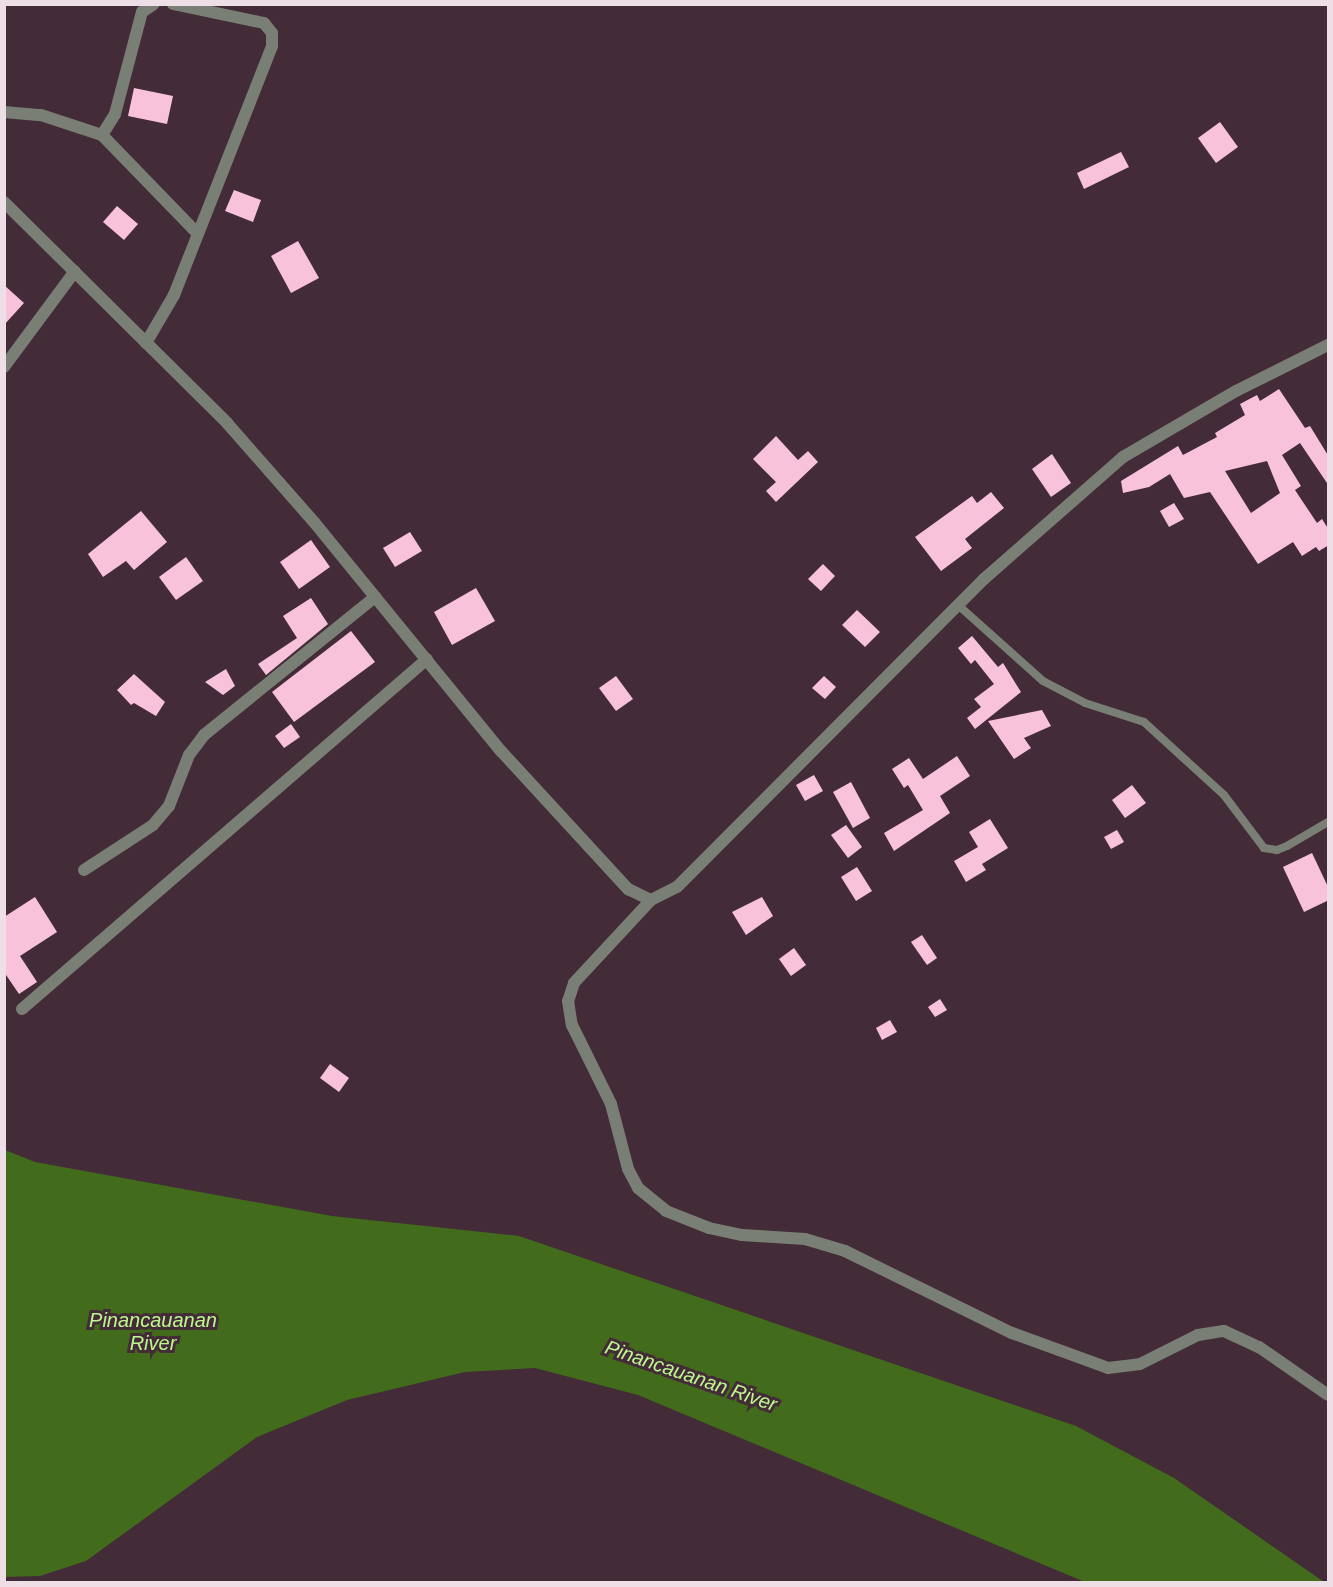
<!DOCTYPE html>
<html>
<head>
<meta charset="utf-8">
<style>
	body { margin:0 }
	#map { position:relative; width:1333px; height:1587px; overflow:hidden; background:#432c37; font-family:Arial,sans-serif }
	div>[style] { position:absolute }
	.water>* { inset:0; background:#426b1b }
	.building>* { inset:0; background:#f9c2db }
	.service>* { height:8px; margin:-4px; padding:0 4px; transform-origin:4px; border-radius:4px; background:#797f75 }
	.minor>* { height:12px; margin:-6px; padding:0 6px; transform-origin:6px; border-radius:6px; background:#797f75 }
	.tertiary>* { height:12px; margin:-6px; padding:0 6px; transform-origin:6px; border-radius:6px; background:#797f75 }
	span { translate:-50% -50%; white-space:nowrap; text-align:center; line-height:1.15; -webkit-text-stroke:6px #432c37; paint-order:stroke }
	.water-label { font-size:20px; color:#bcf78e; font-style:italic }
	.frame { position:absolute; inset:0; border:6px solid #eedee5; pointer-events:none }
</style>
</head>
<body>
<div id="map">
	<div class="water">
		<i style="clip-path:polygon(5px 1150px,35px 1162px,332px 1216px,519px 1236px,1076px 1426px,1174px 1478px,1324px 1582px,1085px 1582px,638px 1395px,535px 1368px,465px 1372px,347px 1400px,257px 1437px,86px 1561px,40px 1576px,5px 1577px)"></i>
	</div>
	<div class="building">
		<i style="clip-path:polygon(134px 88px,173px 96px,167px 124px,128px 116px)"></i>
		<i style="clip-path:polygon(1220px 122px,1238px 147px,1216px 163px,1198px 138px)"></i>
		<i style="clip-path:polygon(1121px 152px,1129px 167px,1084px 189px,1077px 173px)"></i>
		<i style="clip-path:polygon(234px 190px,261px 200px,253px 222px,225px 211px)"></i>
		<i style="clip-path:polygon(117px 206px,138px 224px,124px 240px,103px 222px)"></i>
		<i style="clip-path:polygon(298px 241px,319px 278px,291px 293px,271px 256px)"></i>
		<i style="clip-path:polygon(4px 285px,24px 303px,4px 325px)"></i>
		<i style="clip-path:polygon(evenodd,1279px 389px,1305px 428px,1310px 426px,1329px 457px,1329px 486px,1300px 443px,1282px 455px,1301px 486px,1295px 490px,1317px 523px,1322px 519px,1329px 530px,1329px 545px,1319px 551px,1316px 547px,1302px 556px,1293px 542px,1258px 564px,1210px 492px,1184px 498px,1170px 474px,1149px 487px,1123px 493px,1121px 481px,1178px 446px,1183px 455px,1217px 437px,1215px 433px,1245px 415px,1240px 404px,1257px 395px,1260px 401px,1279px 389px,1267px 461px,1280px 493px,1251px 513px,1225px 471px,1267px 461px)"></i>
		<i style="clip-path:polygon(776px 436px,798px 460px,808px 451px,818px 462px,776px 502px,766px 491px,776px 482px,753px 459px)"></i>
		<i style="clip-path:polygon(1052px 454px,1071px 483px,1051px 497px,1032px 469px)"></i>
		<i style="clip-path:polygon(991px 492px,1004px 508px,965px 539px,972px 548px,941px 571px,915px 537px,972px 496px,977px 503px)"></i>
		<i style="clip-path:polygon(1174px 503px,1184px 519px,1169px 527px,1160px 511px)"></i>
		<i style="clip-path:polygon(141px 511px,167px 542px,134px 570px,126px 561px,103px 577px,88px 554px)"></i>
		<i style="clip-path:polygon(410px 532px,422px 551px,395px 567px,383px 548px)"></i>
		<i style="clip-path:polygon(311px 540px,330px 567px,299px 589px,280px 562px)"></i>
		<i style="clip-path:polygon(186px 557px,203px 581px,176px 600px,159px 577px)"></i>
		<i style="clip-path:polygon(823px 564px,835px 576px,821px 591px,808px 579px)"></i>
		<i style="clip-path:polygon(476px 588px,495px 621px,452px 645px,434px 612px)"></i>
		<i style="clip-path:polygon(311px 598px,328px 624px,266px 675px,258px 664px,297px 638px,283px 616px)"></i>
		<i style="clip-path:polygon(857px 610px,880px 632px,865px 647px,842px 625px)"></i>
		<i style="clip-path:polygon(351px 631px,375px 662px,294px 722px,272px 692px)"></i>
		<i style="clip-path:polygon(972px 636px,998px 667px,1003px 663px,1021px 692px,975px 729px,967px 718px,981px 707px,974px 699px,994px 684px,975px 660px,971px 664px,958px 648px)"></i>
		<i style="clip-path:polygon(226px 669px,235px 686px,223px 695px,205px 682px)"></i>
		<i style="clip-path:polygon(134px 674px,165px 702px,156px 716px,134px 703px,131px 705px,117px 690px)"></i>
		<i style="clip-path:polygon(616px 676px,633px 699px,616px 711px,599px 688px)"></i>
		<i style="clip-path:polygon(824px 676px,836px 687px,825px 699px,812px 688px)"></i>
		<i style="clip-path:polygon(1042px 710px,1051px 726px,1024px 738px,1031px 748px,1014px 759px,988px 721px)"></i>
		<i style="clip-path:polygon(291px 724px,300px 737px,284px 748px,275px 736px)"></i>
		<i style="clip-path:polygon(957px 756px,970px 776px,940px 796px,950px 813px,894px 851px,884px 833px,923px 810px,908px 785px,904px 788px,892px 769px,909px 758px,923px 779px)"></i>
		<i style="clip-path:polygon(814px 775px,823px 791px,805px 801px,796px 785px)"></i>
		<i style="clip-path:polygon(851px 782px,870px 818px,853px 828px,833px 792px)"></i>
		<i style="clip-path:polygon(1132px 785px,1146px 803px,1125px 818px,1112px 800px)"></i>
		<i style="clip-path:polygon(990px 819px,1008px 848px,982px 864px,986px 870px,966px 882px,954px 861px,978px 847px,969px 832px)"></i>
		<i style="clip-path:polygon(846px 825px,862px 847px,848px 858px,831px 835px)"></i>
		<i style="clip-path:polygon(1117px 830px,1124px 842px,1111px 849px,1104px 837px)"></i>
		<i style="clip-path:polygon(1312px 853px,1329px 889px,1329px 900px,1304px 912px,1283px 867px)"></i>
		<i style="clip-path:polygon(857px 867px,872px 891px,856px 901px,841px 877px)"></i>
		<i style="clip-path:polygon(35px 897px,57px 932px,20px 956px,37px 982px,19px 994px,4px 972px,4px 917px)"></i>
		<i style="clip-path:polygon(762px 897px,773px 916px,746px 935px,732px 912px)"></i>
		<i style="clip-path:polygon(922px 935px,937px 958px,927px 965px,911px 942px)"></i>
		<i style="clip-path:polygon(794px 948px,806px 965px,791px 976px,779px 959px)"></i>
		<i style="clip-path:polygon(940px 999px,947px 1010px,935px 1017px,928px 1007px)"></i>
		<i style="clip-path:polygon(890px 1020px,897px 1032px,882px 1040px,876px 1028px)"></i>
		<i style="clip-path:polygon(330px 1064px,349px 1078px,339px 1092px,320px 1078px)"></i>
	</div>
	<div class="service">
		<i style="left:958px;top:605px;width:114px;rotate:41.8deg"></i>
		<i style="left:1043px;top:681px;width:47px;rotate:27.6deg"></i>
		<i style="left:1085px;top:703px;width:62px;rotate:17.9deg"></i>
		<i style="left:1144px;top:722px;width:108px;rotate:42.4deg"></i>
		<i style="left:1224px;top:795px;width:66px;rotate:53deg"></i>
		<i style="left:1264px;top:848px;width:13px;rotate:9deg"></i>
		<i style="left:1277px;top:850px;width:11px;rotate:-22deg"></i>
		<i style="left:1287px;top:846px;width:48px;rotate:-30.3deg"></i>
	</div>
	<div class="minor">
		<i style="left:4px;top:112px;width:37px;rotate:5deg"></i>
		<i style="left:41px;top:115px;width:64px;rotate:18.2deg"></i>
		<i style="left:102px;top:135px;width:25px;rotate:-58deg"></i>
		<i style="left:115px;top:114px;width:106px;rotate:-75.2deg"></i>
		<i style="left:142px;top:12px;width:14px;rotate:-34deg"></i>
		<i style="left:102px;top:135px;width:136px;rotate:45.9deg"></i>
		<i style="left:146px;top:343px;width:56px;rotate:-59.7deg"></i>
		<i style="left:174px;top:295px;width:268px;rotate:-68.5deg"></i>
		<i style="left:272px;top:46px;width:13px;rotate:-90deg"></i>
		<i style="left:272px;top:33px;width:13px;rotate:-129deg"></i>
		<i style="left:264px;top:23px;width:93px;rotate:-168.2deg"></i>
		<i style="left:4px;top:367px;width:119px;rotate:-53.5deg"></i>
		<i style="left:84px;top:870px;width:82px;rotate:-33.1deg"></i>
		<i style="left:153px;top:825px;width:25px;rotate:-50deg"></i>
		<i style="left:169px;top:806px;width:55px;rotate:-68.6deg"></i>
		<i style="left:189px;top:755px;width:25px;rotate:-53deg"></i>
		<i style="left:204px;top:735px;width:220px;rotate:-38.9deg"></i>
		<i style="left:651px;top:900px;width:113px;rotate:132.9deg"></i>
		<i style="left:574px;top:983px;width:19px;rotate:108deg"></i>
		<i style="left:568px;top:1001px;width:24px;rotate:81deg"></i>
		<i style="left:572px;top:1025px;width:88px;rotate:63.7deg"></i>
		<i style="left:611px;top:1104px;width:67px;rotate:75.3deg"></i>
		<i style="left:628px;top:1169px;width:21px;rotate:62deg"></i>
		<i style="left:638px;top:1188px;width:36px;rotate:39deg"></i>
		<i style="left:666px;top:1211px;width:46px;rotate:21.6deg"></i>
		<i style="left:709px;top:1228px;width:34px;rotate:12deg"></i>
		<i style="left:742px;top:1235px;width:63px;rotate:3.6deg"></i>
		<i style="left:805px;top:1239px;width:42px;rotate:16.7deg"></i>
		<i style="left:845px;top:1251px;width:186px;rotate:26.2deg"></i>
		<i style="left:1012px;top:1333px;width:102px;rotate:20deg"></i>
		<i style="left:1108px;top:1368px;width:32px;rotate:-7deg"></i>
		<i style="left:1140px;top:1364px;width:65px;rotate:-26.6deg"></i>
		<i style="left:1198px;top:1335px;width:26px;rotate:-9deg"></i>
		<i style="left:1224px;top:1331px;width:38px;rotate:25deg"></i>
		<i style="left:1259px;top:1347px;width:84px;rotate:34.8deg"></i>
		<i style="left:22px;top:1009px;width:535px;rotate:-40.83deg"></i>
	</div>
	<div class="tertiary">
		<i style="left:4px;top:202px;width:314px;rotate:44.7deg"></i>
		<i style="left:227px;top:423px;width:132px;rotate:48.7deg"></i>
		<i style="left:314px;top:522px;width:296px;rotate:50.8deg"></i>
		<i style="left:501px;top:751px;width:188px;rotate:47.4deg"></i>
		<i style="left:628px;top:889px;width:25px;rotate:26deg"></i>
		<i style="left:651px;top:900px;width:29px;rotate:-27deg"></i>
		<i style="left:677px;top:887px;width:435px;rotate:-45.1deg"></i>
		<i style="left:984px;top:579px;width:185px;rotate:-41.3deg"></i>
		<i style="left:1123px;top:457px;width:131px;rotate:-30.3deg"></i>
		<i style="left:1236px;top:391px;width:103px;rotate:-26.6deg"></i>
	</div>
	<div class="water-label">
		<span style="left:153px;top:1332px">Pinancauanan<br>River</span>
		<span style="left:691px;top:1376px;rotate:19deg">Pinancauanan River</span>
	</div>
	<div class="frame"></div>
</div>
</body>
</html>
